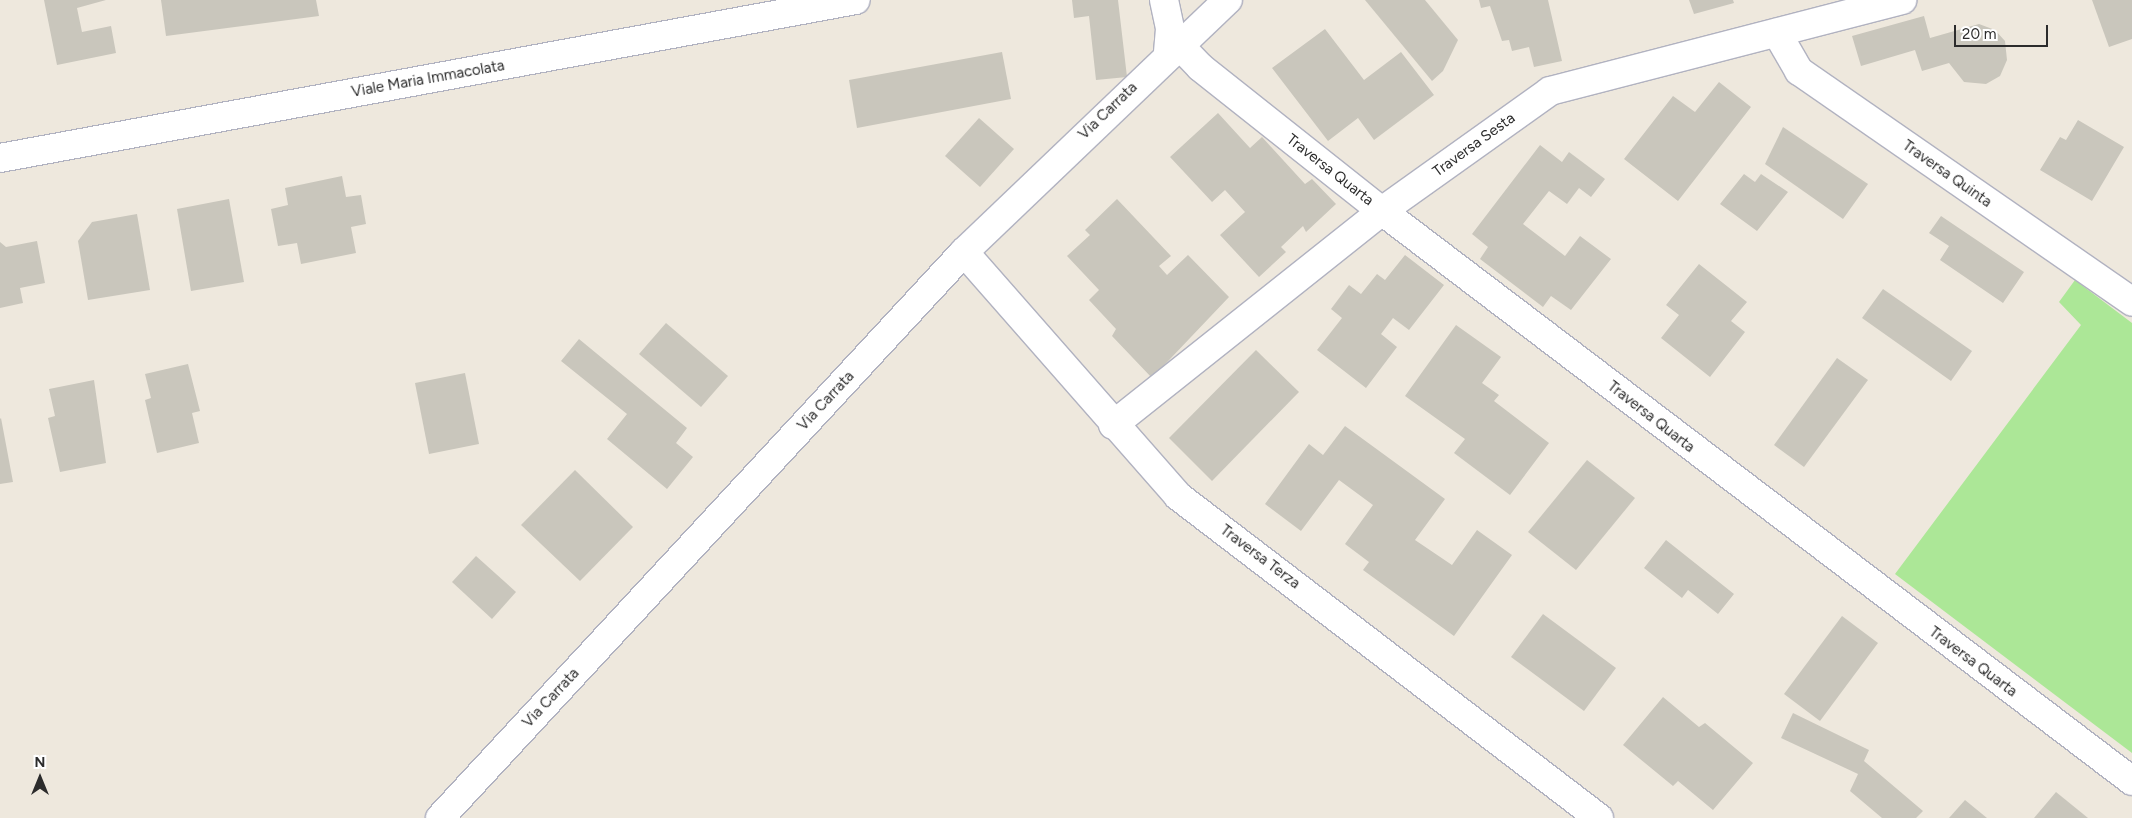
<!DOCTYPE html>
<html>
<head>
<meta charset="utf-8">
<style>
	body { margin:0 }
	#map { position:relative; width:2132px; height:818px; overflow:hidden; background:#eee8dd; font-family:Figtree,sans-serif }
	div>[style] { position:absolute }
	.green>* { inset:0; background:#ace797 }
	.building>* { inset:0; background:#c9c6bc }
	.roads { filter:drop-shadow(1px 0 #b1b2c0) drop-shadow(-1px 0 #b1b2c0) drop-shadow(0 1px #b1b2c0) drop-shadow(0 -1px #b1b2c0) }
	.minor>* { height:28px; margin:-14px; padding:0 14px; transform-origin:14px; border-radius:14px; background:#fff }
	.tertiary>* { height:28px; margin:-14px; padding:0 14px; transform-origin:14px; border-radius:14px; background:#fff }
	span { translate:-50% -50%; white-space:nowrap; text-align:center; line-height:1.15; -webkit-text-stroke:4px #fff; paint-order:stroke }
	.street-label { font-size:15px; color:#2c2c2c }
	.north { position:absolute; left:15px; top:753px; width:50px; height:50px; -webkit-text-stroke:4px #fff; paint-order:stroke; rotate:0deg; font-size:14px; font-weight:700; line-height:20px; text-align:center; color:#2c2c2c }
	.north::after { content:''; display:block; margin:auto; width:18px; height:22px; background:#2c2c2c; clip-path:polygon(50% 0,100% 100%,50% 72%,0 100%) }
	.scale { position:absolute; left:1954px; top:25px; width:94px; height:22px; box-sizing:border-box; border:2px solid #2c2c2c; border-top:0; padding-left:6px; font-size:15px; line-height:18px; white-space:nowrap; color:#2c2c2c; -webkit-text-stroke:4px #fff; paint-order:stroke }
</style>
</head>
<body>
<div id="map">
	<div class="green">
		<i style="clip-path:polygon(2075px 280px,2132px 323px,2132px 753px,1895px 574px,2081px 325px,2059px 302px)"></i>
	</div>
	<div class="building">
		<i style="clip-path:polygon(44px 0,106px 0,77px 8px,82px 32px,111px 26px,116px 53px,57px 65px)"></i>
		<i style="clip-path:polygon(161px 0,316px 0,319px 16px,166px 36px)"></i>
		<i style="clip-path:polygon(1072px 0,1118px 0,1127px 77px,1096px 80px,1089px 16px,1074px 18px)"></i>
		<i style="clip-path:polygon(1365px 0,1425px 0,1458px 40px,1443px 71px,1432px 81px)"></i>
		<i style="clip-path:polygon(1479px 0,1548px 0,1562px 61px,1534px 67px,1529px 47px,1512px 51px,1509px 40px,1502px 41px,1490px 6px,1481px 8px)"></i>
		<i style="clip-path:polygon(1689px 0,1733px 0,1734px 3px,1694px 14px)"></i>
		<i style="clip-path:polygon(2092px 0,2132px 0,2132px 39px,2109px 47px)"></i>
		<i style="clip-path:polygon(1924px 16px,1930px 38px,1979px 24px,1995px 30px,2005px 41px,2007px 60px,2000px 76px,1986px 84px,1964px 82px,1949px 63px,1922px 71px,1915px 50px,1861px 66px,1852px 36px)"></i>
		<i style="clip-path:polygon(1325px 29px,1364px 80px,1401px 52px,1434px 95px,1374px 140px,1358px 118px,1328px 141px,1272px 68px)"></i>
		<i style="clip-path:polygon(1002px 52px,1011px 99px,857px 128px,849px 80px)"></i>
		<i style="clip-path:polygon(1719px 82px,1751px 107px,1678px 201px,1624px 159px,1673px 96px,1695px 112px)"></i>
		<i style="clip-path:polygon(1218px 113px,1250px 148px,1262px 137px,1305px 184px,1312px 179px,1336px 204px,1306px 232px,1303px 226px,1281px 247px,1286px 252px,1259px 277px,1220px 235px,1245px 212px,1225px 190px,1212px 202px,1170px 157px)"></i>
		<i style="clip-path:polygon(979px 118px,1014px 149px,980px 187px,945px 156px)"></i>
		<i style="clip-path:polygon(2078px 120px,2124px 147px,2092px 201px,2040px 170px,2060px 137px,2066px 140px)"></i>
		<i style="clip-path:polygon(1783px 127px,1868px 184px,1843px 219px,1765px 164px)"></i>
		<i style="clip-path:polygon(1540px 145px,1562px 162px,1569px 152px,1605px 179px,1591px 197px,1579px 188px,1567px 204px,1549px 191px,1523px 224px,1565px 256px,1580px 236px,1611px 259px,1571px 310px,1551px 296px,1543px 307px,1480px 259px,1488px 247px,1472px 234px)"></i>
		<i style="clip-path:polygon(1744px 174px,1755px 182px,1761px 174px,1788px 192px,1757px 231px,1720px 204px)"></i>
		<i style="clip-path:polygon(342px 176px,346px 197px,361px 195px,366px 224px,351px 227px,356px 253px,301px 264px,297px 243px,278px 246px,271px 209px,288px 205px,285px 188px)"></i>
		<i style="clip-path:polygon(229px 199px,244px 282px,191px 291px,177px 209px)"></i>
		<i style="clip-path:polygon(1117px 199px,1171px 256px,1159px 266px,1167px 275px,1188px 255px,1229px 297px,1152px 378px,1112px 336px,1116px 329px,1089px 300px,1099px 290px,1067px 256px,1090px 235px,1085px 230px)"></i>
		<i style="clip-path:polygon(137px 214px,150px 290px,88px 300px,78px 241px,92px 222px)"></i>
		<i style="clip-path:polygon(1941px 216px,2024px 272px,2003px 303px,1940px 260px,1949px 246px,1929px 233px)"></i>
		<i style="clip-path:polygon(37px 241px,45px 283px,20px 288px,23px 303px,0 308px,0 242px,6px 247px)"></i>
		<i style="clip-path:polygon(1405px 255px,1444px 285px,1409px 330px,1393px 318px,1381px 334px,1397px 347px,1366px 388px,1317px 350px,1342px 318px,1331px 309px,1349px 285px,1361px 294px,1377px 274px,1385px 280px)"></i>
		<i style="clip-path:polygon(1699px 264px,1747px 302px,1731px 321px,1745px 332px,1710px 377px,1661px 338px,1679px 315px,1666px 305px)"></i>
		<i style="clip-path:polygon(1883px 289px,1972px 351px,1951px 381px,1862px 318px)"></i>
		<i style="clip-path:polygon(666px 323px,728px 376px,701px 407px,639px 354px)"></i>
		<i style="clip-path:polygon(1456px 325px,1501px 357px,1482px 383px,1499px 395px,1494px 401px,1549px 443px,1510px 495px,1454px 453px,1465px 439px,1405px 396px)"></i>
		<i style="clip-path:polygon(579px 339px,687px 428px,676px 443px,693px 457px,667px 489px,607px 439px,627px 414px,561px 361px)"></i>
		<i style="clip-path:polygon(1256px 350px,1299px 392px,1212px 481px,1169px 438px)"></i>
		<i style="clip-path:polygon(1837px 358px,1868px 380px,1804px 467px,1774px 445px)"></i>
		<i style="clip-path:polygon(188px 364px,200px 411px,192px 413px,199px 443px,157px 453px,145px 400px,151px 398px,145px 374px)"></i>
		<i style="clip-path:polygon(465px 373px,479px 444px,429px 454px,415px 383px)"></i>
		<i style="clip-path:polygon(94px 380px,106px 463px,60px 472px,48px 418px,55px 416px,49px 389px)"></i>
		<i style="clip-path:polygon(1px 418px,13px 482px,0 484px,0 419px)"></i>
		<i style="clip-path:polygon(1345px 426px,1445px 499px,1415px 540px,1452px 565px,1477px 530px,1512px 555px,1454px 636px,1363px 570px,1369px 562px,1345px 544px,1373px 505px,1339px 480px,1301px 531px,1265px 504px,1309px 444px,1323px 455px)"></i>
		<i style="clip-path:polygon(1587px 460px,1635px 498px,1576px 570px,1528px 532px)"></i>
		<i style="clip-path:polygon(575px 470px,633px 527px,580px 581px,521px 525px)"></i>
		<i style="clip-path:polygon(1666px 540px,1734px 594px,1718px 614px,1688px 590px,1682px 598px,1644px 568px)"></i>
		<i style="clip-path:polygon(476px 556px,516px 592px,492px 619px,452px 582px)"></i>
		<i style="clip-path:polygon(1543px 614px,1616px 668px,1584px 711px,1511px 657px)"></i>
		<i style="clip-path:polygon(1842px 616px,1878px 643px,1820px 721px,1784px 694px)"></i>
		<i style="clip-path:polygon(1663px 697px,1699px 727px,1705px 723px,1753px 763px,1713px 810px,1678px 781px,1673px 786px,1623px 745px)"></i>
		<i style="clip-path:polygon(1793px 713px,1869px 750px,1864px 761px,1923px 811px,1916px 818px,1882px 818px,1850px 791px,1858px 774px,1781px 738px)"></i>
		<i style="clip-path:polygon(2056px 792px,2088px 818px,2034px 818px)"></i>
		<i style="clip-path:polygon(1965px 800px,1987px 818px,1949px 818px)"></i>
	</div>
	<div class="roads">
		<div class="minor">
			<i style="left:1777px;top:33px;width:44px;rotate:59.9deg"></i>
			<i style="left:1799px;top:71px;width:405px;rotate:34.7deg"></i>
			<i style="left:1178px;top:44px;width:32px;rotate:46deg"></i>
			<i style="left:1200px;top:67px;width:232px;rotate:38.4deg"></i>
			<i style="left:1382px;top:211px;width:942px;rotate:37.23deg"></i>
			<i style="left:964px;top:252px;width:325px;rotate:48.7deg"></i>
			<i style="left:1178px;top:496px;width:530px;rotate:37.41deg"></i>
			<i style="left:1113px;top:425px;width:344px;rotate:-38.5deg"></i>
			<i style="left:1382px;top:211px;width:206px;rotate:-35.5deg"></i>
			<i style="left:1550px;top:91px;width:364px;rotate:-14.5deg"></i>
		</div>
		<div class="tertiary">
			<i style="left:1164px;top:0;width:30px;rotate:78deg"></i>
			<i style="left:1170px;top:29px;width:25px;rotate:95deg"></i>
			<i style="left:0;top:158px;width:870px;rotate:-10.46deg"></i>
			<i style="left:440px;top:818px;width:771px;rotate:-47.21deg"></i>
			<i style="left:964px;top:252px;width:365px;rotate:-43.7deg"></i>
		</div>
	</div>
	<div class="street-label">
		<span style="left:428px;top:79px;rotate:-10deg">Viale Maria Immacolata</span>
		<span style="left:1108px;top:111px;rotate:-44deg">Via Carrata</span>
		<span style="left:1474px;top:145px;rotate:-36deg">Traversa Sesta</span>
		<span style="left:1330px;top:170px;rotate:38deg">Traversa Quarta</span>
		<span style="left:1947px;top:174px;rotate:35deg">Traversa Quinta</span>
		<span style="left:826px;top:401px;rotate:-47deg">Via Carrata</span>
		<span style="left:1651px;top:417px;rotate:38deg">Traversa Quarta</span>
		<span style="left:1260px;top:557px;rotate:37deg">Traversa Terza</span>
		<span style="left:1973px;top:662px;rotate:37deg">Traversa Quarta</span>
		<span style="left:551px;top:698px;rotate:-47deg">Via Carrata</span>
	</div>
	<div class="north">N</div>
	<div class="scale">20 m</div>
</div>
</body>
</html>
